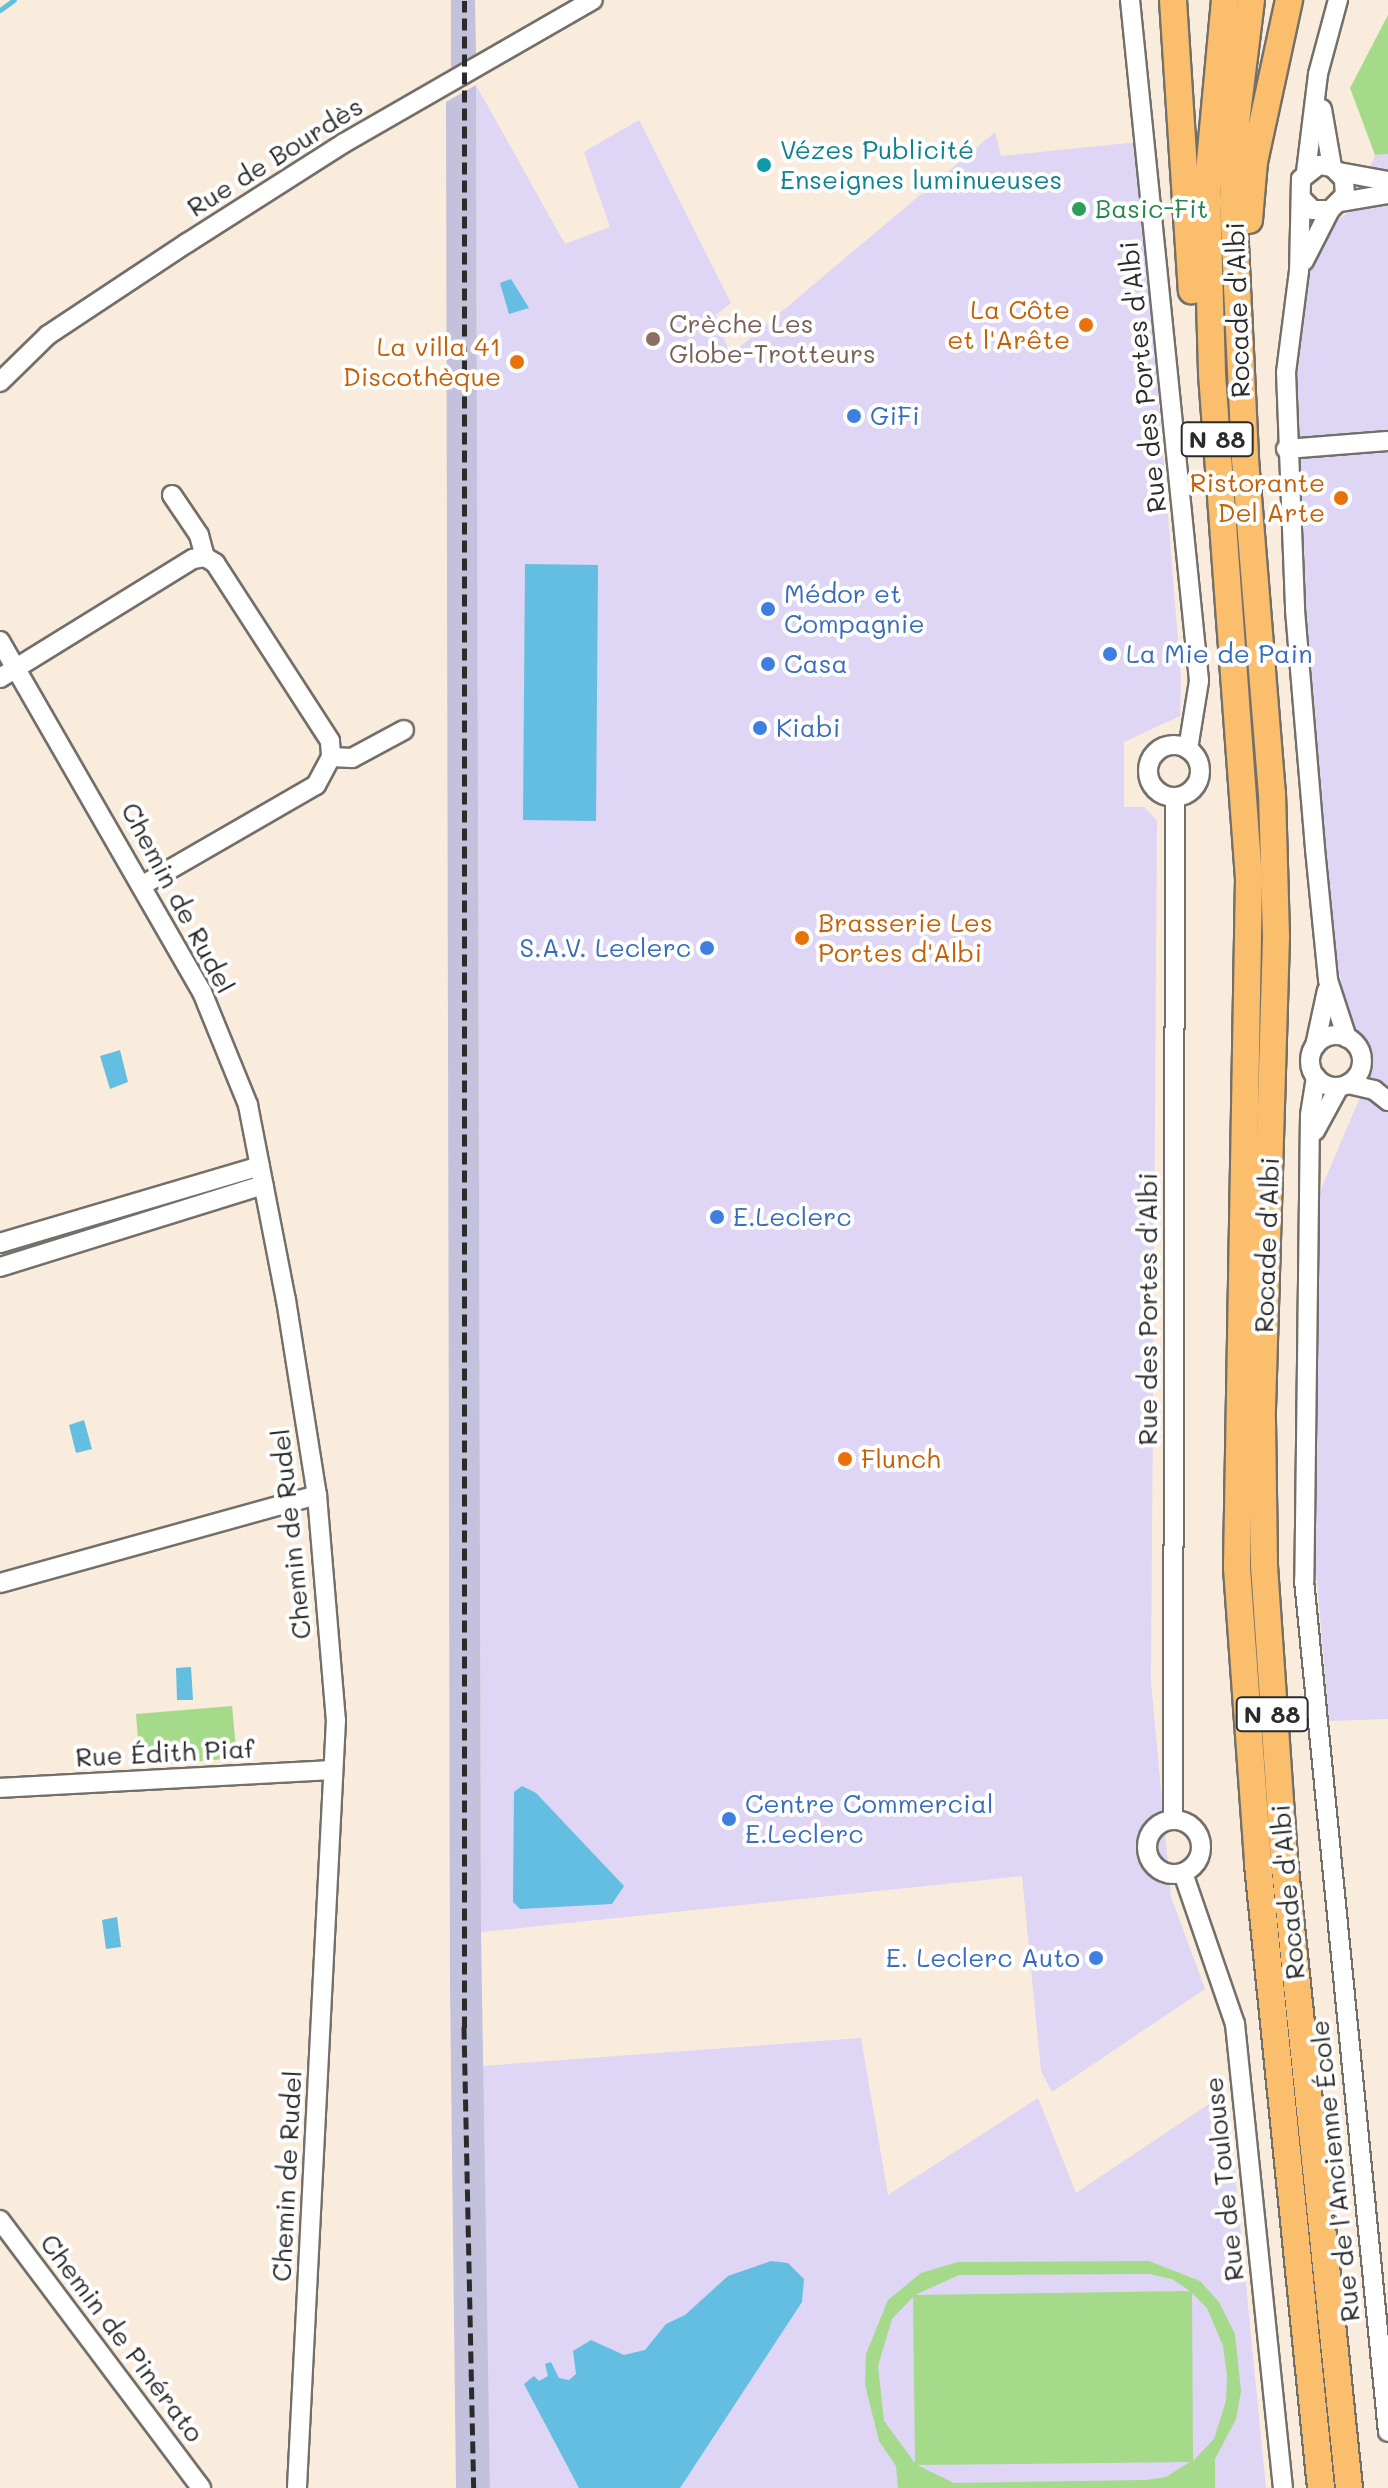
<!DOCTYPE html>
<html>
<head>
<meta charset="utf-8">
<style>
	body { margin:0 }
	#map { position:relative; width:1388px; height:2488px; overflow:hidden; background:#f9ecdc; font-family:Mali,sans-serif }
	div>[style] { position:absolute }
	.built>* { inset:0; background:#dfd5f5 }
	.industrial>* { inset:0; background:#c3c1db }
	.green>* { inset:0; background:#a5da8a }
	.water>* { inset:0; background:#64bee1 }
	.stream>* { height:5px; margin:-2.5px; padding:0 2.5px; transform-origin:2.5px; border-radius:2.5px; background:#64bee1 }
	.roads { filter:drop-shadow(2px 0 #736f69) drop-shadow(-2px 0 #736f69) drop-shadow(0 2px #736f69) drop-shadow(0 -2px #736f69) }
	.minor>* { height:18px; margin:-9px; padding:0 9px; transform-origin:9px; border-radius:9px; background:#fff }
	.minor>.ring { margin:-9px; padding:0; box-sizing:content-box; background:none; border:18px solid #fff; border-radius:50% }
	.highway>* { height:26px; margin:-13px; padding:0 13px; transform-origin:13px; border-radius:13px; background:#fabe6d }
	.rail>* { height:5px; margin-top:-2.5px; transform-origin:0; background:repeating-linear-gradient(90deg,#2b2b2b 0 12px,transparent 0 18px) }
	.dots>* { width:22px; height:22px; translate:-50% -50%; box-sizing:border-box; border:4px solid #fff; border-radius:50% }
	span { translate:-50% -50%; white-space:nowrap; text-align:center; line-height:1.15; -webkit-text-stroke:8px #fff; paint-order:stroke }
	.shield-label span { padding:2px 6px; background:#fff; border:2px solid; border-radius:6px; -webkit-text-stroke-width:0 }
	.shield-label { font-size:24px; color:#2b2b2b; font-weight:700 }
	.culture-label { font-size:26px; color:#0d838f }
	.left { translate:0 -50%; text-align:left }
	.street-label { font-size:26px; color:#2b2b2b }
	.leisure-label { font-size:26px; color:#27864d }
	.food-label { font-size:26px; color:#c56008 }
	.right { translate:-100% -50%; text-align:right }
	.education-label { font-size:26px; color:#785e54 }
	.shop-label { font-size:26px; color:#366cbe }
</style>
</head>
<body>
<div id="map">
	<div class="built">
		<i style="clip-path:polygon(476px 85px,565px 244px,610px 227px,584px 152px,639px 120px,731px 303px,716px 315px,730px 355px,995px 132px,1001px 156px,1138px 142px,1181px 678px,1180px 716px,1124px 742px,1124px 807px,1144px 807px,1157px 820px,1151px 1682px,1171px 1897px,1205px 1989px,1052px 2092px,1041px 2071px,1022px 1876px,481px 1932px)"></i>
		<i style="clip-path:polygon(1388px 154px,1388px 1719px,1329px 1721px,1312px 1524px,1316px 1201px,1361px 1095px,1327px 902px,1303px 623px,1294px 345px,1304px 284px,1323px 231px,1355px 207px,1375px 155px)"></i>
		<i style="clip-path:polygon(861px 2038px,888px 2195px,1038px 2098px,1076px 2193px,1227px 2092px,1266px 2488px,490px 2488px,482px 2066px)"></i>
	</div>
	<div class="industrial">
		<i style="clip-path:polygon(451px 0,475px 0,476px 56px,451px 68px)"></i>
		<i style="clip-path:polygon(476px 85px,481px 1932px,490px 2488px,456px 2488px,450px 1985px,446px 102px)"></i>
	</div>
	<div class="green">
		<i style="clip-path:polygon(1388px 15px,1388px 154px,1375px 155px,1350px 88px)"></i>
		<i style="clip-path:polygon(232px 1706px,237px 1758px,140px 1766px,136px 1714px)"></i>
		<i style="clip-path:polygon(evenodd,1149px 2261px,1200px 2281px,1219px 2302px,1235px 2334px,1241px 2391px,1236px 2419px,1215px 2459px,1215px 2488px,898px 2488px,896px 2466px,879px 2441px,865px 2385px,866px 2354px,888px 2300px,921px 2273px,958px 2262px,1149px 2261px,1149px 2274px,1172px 2279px,1190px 2291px,915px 2295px,959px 2275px,1149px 2274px,1149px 2261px,1192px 2293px,1207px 2308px,1223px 2346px,1227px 2376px,1226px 2401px,1214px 2439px,1193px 2461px,1192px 2293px,1149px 2261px,913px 2297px,915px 2462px,915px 2463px,884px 2421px,878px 2366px,892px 2319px,913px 2297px,1149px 2261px,1190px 2462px,1166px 2477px,1146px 2480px,954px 2483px,917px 2465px,1190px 2462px)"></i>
	</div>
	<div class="water">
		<i style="clip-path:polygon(511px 279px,529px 308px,509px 314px,500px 283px)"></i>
		<i style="clip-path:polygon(525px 564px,598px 565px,596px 821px,523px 820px)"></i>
		<i style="clip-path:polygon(120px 1050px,128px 1082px,110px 1089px,100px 1056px)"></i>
		<i style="clip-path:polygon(84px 1420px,92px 1449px,76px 1453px,69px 1425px)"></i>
		<i style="clip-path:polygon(191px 1667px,193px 1700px,177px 1700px,176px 1668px)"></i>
		<i style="clip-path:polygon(522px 1786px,536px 1793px,624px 1886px,612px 1904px,520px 1909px,513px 1902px,514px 1792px)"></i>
		<i style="clip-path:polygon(117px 1917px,121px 1947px,106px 1949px,102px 1920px)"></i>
		<i style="clip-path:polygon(771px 2261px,788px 2263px,804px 2279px,802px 2302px,680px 2488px,579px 2488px,524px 2384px,534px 2376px,539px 2381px,548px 2376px,545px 2364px,551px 2362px,559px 2378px,569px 2380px,576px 2374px,573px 2351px,591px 2340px,624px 2355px,645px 2350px,666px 2324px,685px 2315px,728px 2276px)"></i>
	</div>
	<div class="stream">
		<i style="left:0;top:10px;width:17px;rotate:-36deg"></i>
	</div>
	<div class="roads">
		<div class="minor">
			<i style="left:1130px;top:0;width:684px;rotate:84.21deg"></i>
			<i style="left:1199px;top:681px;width:69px;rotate:99.2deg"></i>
			<i style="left:1322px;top:109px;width:59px;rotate:80.2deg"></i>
			<i style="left:1306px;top:172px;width:99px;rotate:-83deg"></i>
			<i style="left:1318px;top:74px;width:77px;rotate:-74.9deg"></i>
			<i style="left:1339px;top:172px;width:50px;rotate:10.4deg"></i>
			<i style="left:1301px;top:198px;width:17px;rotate:45deg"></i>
			<i style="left:1313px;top:210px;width:17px"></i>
			<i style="left:1330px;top:210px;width:21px;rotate:-45deg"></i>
			<i style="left:1345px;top:195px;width:16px;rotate:-94deg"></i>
			<i style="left:1344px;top:179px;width:17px;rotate:-135deg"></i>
			<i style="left:1332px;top:167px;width:13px;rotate:-171deg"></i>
			<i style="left:1319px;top:165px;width:23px;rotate:142deg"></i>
			<i style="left:1301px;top:179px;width:92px;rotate:91.2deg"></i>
			<i style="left:1299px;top:271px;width:102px;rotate:97.3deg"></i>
			<i style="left:1286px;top:372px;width:238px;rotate:87.8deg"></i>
			<i style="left:1295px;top:610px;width:240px;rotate:85.2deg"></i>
			<i style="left:1315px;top:849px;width:132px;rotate:84.3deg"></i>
			<i style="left:1328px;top:980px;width:61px;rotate:71.9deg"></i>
			<i style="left:1341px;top:202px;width:48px;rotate:-9.7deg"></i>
			<i style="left:1304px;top:261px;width:57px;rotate:-63deg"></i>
			<i style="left:0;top:382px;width:67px;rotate:-44.4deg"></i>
			<i style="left:48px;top:335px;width:167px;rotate:-33.5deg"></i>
			<i style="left:187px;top:243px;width:186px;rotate:-32.5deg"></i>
			<i style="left:344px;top:143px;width:287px;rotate:-29.9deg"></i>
			<i style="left:1286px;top:449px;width:102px;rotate:-4.5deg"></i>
			<i style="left:172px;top:495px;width:48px;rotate:56deg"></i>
			<i style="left:199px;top:535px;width:23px;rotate:75deg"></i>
			<i style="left:0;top:641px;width:405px;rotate:60.1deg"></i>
			<i style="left:202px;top:992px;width:122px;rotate:67.8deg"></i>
			<i style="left:248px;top:1105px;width:199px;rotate:79deg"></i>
			<i style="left:286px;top:1300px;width:197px;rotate:81deg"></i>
			<i style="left:317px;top:1495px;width:226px;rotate:85.2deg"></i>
			<i style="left:336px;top:1720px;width:769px;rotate:92.91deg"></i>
			<i style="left:0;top:678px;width:227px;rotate:-31.7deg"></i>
			<i style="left:193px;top:559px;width:12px;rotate:-9deg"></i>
			<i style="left:205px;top:557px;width:12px;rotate:31deg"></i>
			<i style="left:215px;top:563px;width:212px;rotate:57.1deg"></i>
			<i style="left:330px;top:741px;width:16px;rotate:86deg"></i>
			<i style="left:331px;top:757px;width:32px;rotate:118deg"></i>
			<i style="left:316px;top:785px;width:202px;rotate:150deg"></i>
			<i class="ring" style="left:1148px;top:745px;width:34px;height:34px"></i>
			<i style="left:331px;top:757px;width:21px;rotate:3deg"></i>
			<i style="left:352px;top:758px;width:59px;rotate:-28.3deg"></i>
			<i class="ring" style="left:1310px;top:1035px;width:34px;height:34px"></i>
			<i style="left:1315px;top:1046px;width:57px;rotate:-77.9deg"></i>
			<i style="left:1316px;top:1077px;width:39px;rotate:99deg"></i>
			<i style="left:1310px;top:1116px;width:464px;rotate:90.7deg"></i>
			<i style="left:1304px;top:1580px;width:856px;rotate:84.37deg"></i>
			<i style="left:1348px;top:1084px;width:27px;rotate:13deg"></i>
			<i style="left:1374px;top:1090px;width:18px;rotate:38deg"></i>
			<i style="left:1315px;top:1131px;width:50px;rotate:-61.4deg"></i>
			<i style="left:0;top:1243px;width:271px;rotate:-16.5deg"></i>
			<i style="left:0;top:1267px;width:276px;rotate:-17.3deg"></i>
			<i style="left:0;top:1583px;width:329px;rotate:-15.5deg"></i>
			<i style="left:0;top:1788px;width:333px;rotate:-3.1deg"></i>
			<i style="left:1173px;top:1820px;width:1023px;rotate:-89.89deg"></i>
			<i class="ring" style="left:1147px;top:1820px;width:36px;height:36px"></i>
			<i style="left:1183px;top:1873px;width:160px;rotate:71deg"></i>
			<i style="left:1235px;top:2024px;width:466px;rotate:84.1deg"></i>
			<i style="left:0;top:2220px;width:335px;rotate:53.1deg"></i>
		</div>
		<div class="highway">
			<i style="left:1173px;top:0;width:291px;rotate:86.3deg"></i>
			<i style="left:1225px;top:0;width:194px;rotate:95.3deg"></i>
			<i style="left:1207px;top:193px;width:181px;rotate:88.4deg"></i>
			<i style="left:1212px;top:374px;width:506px;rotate:85.81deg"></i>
			<i style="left:1249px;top:879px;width:689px;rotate:91deg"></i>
			<i style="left:1237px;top:1568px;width:297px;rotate:85.9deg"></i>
			<i style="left:1258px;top:1864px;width:627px;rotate:84.23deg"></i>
			<i style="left:1251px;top:0;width:124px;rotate:97deg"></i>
			<i style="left:1236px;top:123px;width:79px;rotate:92.2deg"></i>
			<i style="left:1233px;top:202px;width:257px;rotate:87.3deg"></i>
			<i style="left:1245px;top:459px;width:335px;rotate:85.4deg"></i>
			<i style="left:1272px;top:793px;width:144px;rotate:88.4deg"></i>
			<i style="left:1276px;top:937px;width:483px;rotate:91.7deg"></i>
			<i style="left:1262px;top:1420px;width:146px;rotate:89.2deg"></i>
			<i style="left:1264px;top:1566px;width:294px;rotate:86.1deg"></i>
			<i style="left:1284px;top:1859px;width:632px;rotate:84.1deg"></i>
			<i style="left:1249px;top:220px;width:58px;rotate:-85.1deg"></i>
			<i style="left:1254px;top:162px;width:166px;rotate:-77.8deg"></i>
		</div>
	</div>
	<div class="rail">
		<i style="left:464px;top:0;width:2027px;rotate:90deg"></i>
		<i style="left:464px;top:2027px;width:461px;rotate:88.8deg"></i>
	</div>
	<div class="dots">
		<i style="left:764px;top:165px;background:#0f9aa8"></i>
		<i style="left:1079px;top:209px;background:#2e9e5b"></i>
		<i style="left:1086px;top:325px;background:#e8710a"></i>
		<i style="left:653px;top:339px;background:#8d6e63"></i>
		<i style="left:517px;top:362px;background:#e8710a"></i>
		<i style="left:854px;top:416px;background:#3f7fe0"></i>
		<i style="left:1341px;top:498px;background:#e8710a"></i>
		<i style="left:768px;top:609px;background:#3f7fe0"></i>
		<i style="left:1110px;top:654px;background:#3f7fe0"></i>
		<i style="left:768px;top:664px;background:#3f7fe0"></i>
		<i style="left:760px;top:728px;background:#3f7fe0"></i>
		<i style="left:802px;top:938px;background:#e8710a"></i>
		<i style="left:707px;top:948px;background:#3f7fe0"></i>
		<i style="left:717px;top:1217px;background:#3f7fe0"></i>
		<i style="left:845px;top:1459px;background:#e8710a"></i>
		<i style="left:729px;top:1819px;background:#3f7fe0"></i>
		<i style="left:1096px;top:1958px;background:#3f7fe0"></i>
	</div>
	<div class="shield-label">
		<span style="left:1217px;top:439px">N 88</span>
		<span style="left:1272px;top:1714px">N 88</span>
	</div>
	<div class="culture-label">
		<span class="left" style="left:780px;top:165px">Vézes Publicité<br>Enseignes luminueuses</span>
	</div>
	<div class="street-label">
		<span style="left:275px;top:157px;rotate:-32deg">Rue de Bourdès</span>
		<span style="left:1238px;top:310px;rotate:-92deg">Rocade d'Albi</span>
		<span style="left:1143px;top:377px;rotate:-96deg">Rue des Portes d'Albi</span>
		<span style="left:178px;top:898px;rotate:62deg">Chemin de Rudel</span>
		<span style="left:1267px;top:1245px;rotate:-88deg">Rocade d'Albi</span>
		<span style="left:1148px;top:1309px;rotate:-90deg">Rue des Portes d'Albi</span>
		<span style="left:291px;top:1534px;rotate:-96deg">Chemin de Rudel</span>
		<span style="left:165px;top:1753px;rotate:-3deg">Rue Édith Piaf</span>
		<span style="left:1288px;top:1892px;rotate:-95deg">Rocade d'Albi</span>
		<span style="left:1335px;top:2171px;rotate:-96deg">Rue de l’Ancienne École</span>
		<span style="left:287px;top:2176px;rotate:-87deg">Chemin de Rudel</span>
		<span style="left:1224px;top:2179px;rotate:-96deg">Rue de Toulouse</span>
		<span style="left:122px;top:2338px;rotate:53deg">Chemin de Pinérato</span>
	</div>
	<div class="leisure-label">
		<span class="left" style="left:1095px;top:209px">Basic-Fit</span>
	</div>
	<div class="food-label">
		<span class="right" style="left:1070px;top:325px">La Côte<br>et l'Arête</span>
		<span class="right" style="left:501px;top:362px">La villa 41<br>Discothèque</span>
		<span class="right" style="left:1325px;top:498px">Ristorante<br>Del Arte</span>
		<span class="left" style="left:818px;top:938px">Brasserie Les<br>Portes d'Albi</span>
		<span class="left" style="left:861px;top:1459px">Flunch</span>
	</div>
	<div class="education-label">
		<span class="left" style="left:669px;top:339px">Crèche Les<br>Globe-Trotteurs</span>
	</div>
	<div class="shop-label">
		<span class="left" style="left:870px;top:416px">GiFi</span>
		<span class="left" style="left:784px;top:609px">Médor et<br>Compagnie</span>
		<span class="left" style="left:1126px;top:654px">La Mie de Pain</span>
		<span class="left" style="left:784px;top:664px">Casa</span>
		<span class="left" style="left:776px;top:728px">Kiabi</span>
		<span class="right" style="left:691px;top:948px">S.A.V. Leclerc</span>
		<span class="left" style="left:733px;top:1217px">E.Leclerc</span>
		<span class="left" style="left:745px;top:1819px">Centre Commercial<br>E.Leclerc</span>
		<span class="right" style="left:1080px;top:1958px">E. Leclerc Auto</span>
	</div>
</div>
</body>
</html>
